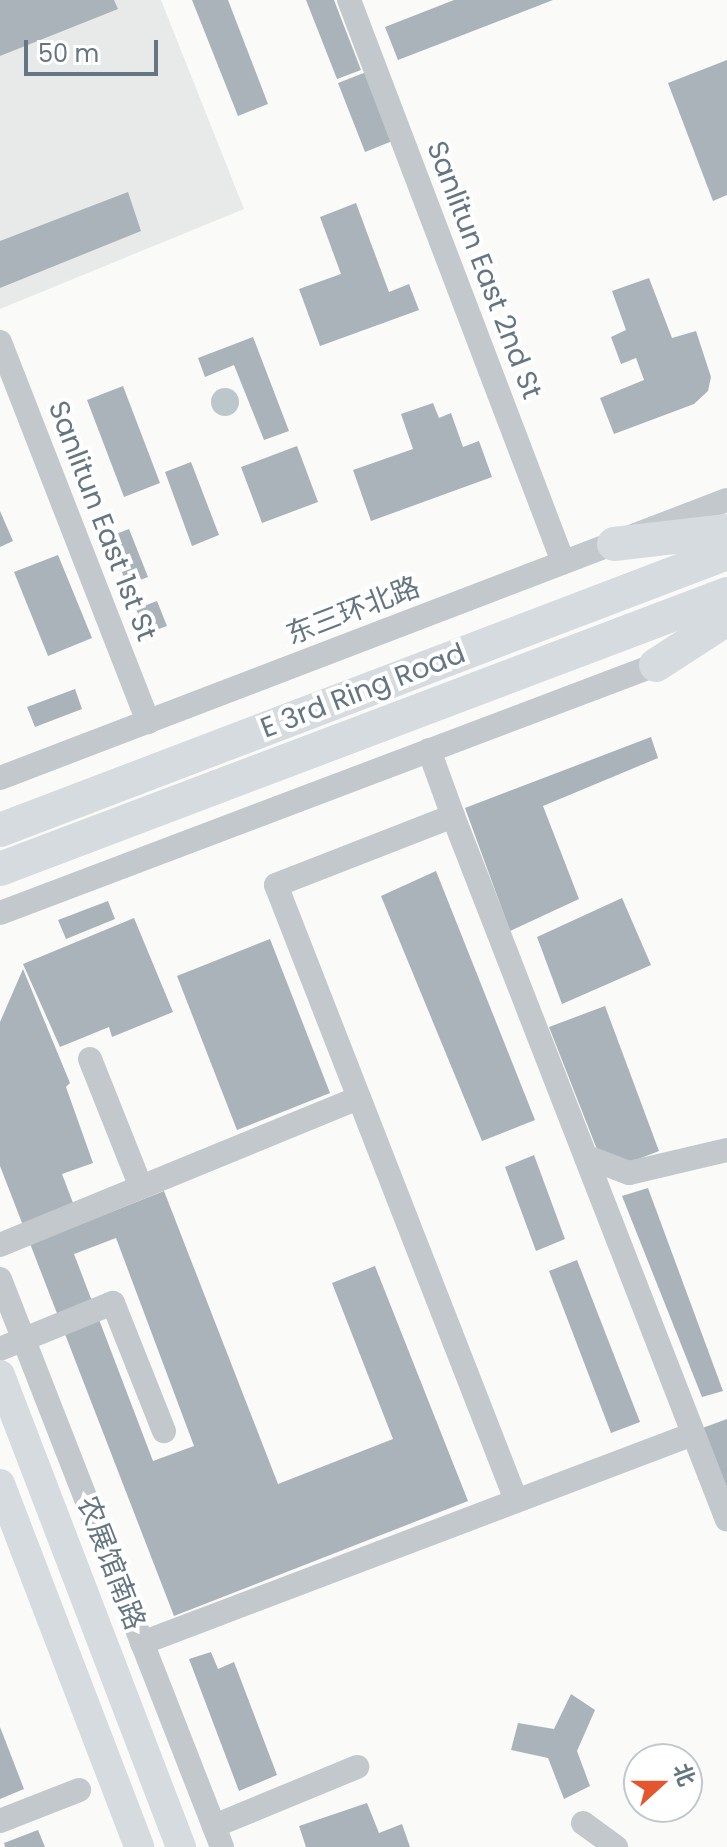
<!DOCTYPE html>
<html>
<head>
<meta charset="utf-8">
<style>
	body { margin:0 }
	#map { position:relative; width:727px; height:1847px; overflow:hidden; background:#fafaf8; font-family:Poppins,"Noto Sans SC",sans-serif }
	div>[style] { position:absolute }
	.built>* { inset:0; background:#e8e9e9 }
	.water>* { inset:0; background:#bbc7cb }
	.round { border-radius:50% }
	.building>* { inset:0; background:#aab3b9 }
	.minor>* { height:24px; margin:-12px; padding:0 12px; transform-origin:12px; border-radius:12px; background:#c3c8cc }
	.major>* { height:30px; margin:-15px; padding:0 15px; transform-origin:15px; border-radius:15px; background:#d6dbdf }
	.highway>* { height:34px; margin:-17px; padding:0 17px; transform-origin:17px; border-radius:17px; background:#d6dbdf }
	span { translate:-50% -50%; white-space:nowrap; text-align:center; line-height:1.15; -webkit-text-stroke:8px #fff; paint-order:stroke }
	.street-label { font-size:28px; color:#657683 }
	.north { position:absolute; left:623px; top:1743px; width:80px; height:80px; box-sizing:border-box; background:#fff; border:2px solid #c1c8cd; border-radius:50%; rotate:69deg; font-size:22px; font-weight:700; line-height:32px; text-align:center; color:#657683 }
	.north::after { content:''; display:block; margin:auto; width:28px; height:36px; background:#e4572e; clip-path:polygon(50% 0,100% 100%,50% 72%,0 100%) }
	.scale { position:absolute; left:24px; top:40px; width:134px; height:36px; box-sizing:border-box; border:4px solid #657683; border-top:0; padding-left:10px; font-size:24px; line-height:28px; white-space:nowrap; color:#657683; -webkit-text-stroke:6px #fff; paint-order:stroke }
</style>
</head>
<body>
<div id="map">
	<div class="built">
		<i style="clip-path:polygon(0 0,161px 0,244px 209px,0 309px)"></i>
	</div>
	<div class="water">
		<i class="round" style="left:211px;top:388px;width:28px;height:28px"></i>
	</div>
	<div class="building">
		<i style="clip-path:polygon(0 0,114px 0,118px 9px,0 56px)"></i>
		<i style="clip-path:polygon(192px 0,228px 0,268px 104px,238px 116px)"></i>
		<i style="clip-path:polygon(306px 0,334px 0,361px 70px,337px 79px)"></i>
		<i style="clip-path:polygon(454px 0,553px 0,398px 60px,385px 27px)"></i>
		<i style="clip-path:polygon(727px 60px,727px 195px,713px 201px,668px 83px)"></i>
		<i style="clip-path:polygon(369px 71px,395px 140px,365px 152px,338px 83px)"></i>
		<i style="clip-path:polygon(128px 192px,141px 231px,0 288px,0 241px)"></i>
		<i style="clip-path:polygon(356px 203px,389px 292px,409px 284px,419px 310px,320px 346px,299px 289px,341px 274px,320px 217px)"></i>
		<i style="clip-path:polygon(649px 278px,672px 338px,696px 331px,711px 377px,708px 391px,694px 404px,614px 434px,600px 398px,644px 380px,636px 358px,621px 364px,611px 337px,626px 330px,612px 291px)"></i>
		<i style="clip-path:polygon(253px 337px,289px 431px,264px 440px,234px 365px,205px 377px,198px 358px)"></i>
		<i style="clip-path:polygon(123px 386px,160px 483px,124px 497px,87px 400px)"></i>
		<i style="clip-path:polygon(433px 403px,439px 418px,451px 413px,463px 447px,479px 441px,492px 477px,371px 521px,353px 470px,413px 449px,401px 414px)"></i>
		<i style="clip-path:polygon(297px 446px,318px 502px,262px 523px,241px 467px)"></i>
		<i style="clip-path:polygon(191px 462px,219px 535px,192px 546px,165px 472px)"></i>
		<i style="clip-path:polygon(0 511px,13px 541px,0 547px)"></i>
		<i style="clip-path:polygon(129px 529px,148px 577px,127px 585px,108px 537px)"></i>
		<i style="clip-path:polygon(58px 555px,92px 638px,48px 656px,14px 572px)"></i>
		<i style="clip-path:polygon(157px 601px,167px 626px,145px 634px,136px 609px)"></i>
		<i style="clip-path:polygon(75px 689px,82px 709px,35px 727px,27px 707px)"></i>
		<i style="clip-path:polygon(651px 737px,658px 758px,543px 806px,579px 899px,510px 931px,465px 808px)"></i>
		<i style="clip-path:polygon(436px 871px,535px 1120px,482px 1141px,381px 896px)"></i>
		<i style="clip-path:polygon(622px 898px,651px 965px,562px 1004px,537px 937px)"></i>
		<i style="clip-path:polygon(108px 901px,115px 919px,66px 939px,58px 920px)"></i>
		<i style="clip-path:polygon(134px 918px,173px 1012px,112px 1037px,109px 1027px,60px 1047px,23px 964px)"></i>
		<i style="clip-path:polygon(270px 939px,330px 1093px,237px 1130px,177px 976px)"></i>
		<i style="clip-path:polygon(evenodd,23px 969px,70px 1083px,66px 1087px,93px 1163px,62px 1174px,81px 1224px,164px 1191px,278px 1484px,393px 1439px,332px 1283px,375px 1266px,468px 1501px,174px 1616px,0 1166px,0 1022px,23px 969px,116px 1238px,194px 1446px,153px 1461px,74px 1254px,116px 1238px)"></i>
		<i style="clip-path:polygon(605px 1006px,659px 1151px,623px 1165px,600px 1157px,549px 1027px)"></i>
		<i style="clip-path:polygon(534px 1155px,565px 1239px,536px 1251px,505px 1167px)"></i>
		<i style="clip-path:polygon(648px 1188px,723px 1391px,702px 1397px,622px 1196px)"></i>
		<i style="clip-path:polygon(577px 1260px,640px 1422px,611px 1433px,549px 1271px)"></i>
		<i style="clip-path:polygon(727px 1419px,727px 1486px,721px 1488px,697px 1430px)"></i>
		<i style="clip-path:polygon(211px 1652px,218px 1669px,234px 1662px,277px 1775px,239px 1791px,189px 1659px)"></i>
		<i style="clip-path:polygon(571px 1694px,595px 1710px,577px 1751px,590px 1786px,564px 1799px,548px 1758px,511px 1750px,518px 1723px,554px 1729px)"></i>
		<i style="clip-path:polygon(0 1727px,24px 1789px,0 1799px)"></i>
		<i style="clip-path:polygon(367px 1803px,379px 1833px,402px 1824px,410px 1847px,306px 1847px,299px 1826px)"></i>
		<i style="clip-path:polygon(38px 1830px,45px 1847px,5px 1847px,4px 1843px)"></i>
	</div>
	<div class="minor">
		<i style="left:349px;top:0;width:601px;rotate:69.15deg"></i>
		<i style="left:0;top:342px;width:408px;rotate:68.7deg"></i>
		<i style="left:429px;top:750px;width:70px;rotate:70deg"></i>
		<i style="left:0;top:778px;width:778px;rotate:-20.93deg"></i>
		<i style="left:0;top:913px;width:717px;rotate:-20.73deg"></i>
		<i style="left:90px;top:1059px;width:138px;rotate:68.3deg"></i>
		<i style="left:587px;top:1157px;width:45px;rotate:20.9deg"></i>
		<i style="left:629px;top:1173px;width:101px;rotate:-13.2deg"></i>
		<i style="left:0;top:1245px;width:388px;rotate:-22.3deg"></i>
		<i style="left:0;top:1279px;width:610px;rotate:68.65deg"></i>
		<i style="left:0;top:1349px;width:122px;rotate:-22.2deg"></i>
		<i style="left:113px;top:1303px;width:138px;rotate:68.3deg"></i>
		<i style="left:516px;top:1500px;width:660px;rotate:-111.32deg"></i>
		<i style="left:276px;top:885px;width:190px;rotate:-21.3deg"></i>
		<i style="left:453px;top:816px;width:755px;rotate:68.73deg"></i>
		<i style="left:142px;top:1643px;width:589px;rotate:-20.77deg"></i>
		<i style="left:0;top:1821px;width:85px;rotate:-21.4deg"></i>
		<i style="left:583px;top:1823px;width:41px;rotate:36deg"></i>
		<i style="left:214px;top:1826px;width:155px;rotate:-22.4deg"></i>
	</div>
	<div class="major">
		<i style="left:0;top:1375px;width:506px;rotate:69.02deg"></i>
		<i style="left:0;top:1484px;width:389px;rotate:69deg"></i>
	</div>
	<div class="highway">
		<i style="left:614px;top:544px;width:114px;rotate:-6.6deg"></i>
		<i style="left:656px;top:665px;width:85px;rotate:-32.9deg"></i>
		<i style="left:0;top:830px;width:778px;rotate:-20.86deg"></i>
		<i style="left:0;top:869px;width:777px;rotate:-20.72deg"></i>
	</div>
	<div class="street-label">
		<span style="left:484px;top:270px;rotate:69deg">Sanlitun East 2nd St</span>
		<span style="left:102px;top:521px;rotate:69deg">Sanlitun East 1st St</span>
		<span style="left:353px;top:611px;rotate:-21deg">东三环北路</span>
		<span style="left:363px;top:691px;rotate:-21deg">E 3rd Ring Road</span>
		<span style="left:111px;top:1563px;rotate:69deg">农展馆南路</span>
	</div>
	<div class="north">北</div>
	<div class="scale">50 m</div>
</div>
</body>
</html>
